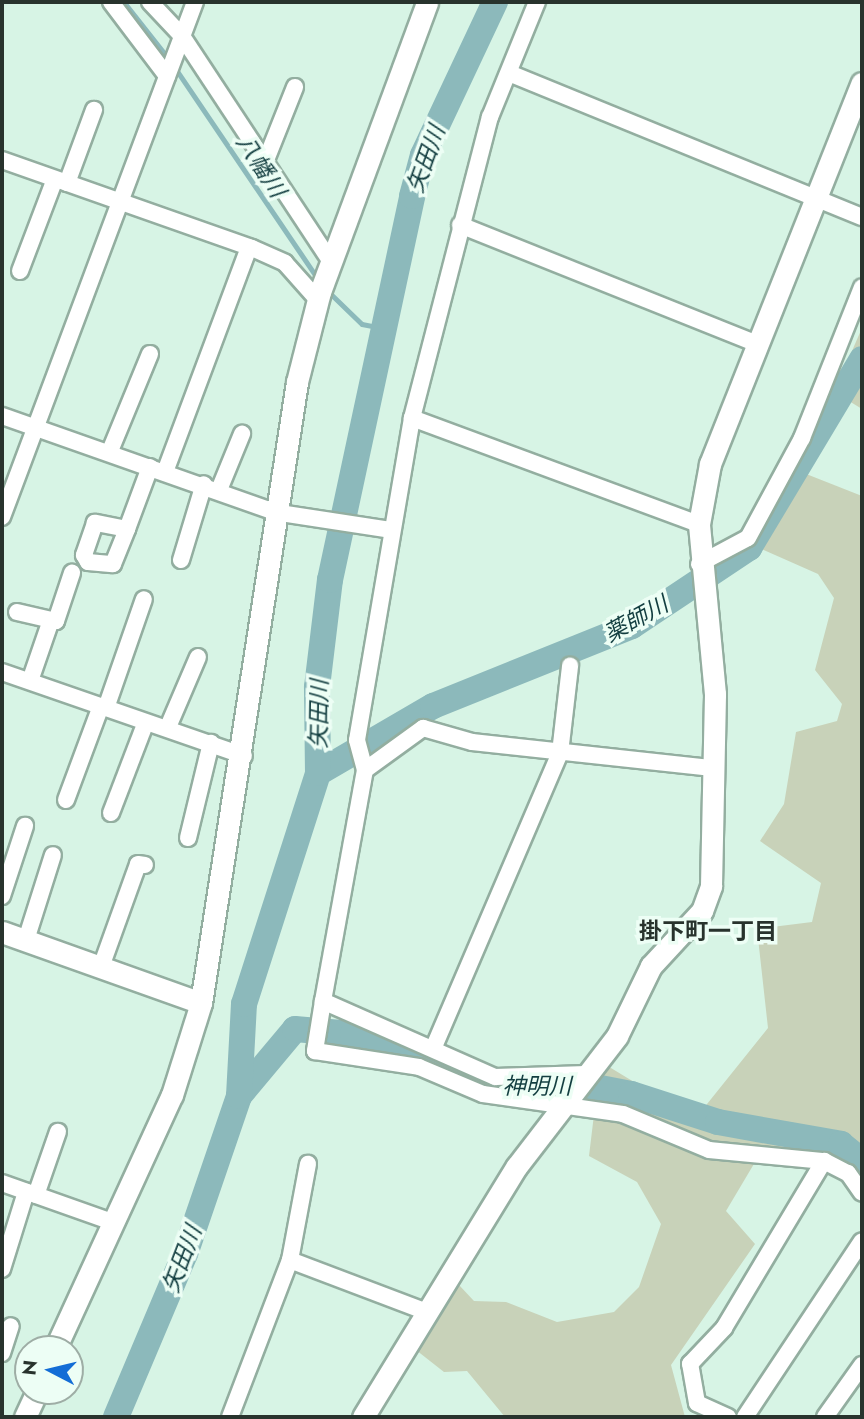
<!DOCTYPE html>
<html>
<head>
<meta charset="utf-8">
<style>
	body { margin:0 }
	#map { position:relative; width:864px; height:1419px; overflow:hidden; background:#d7f4e5; font-family:Jost,"Noto Sans JP",sans-serif }
	div>[style] { position:absolute }
	.green>* { inset:0; background:#c8d2b9 }
	.stream>* { height:4.5px; margin:-2.25px; padding:0 2.25px; transform-origin:2.25px; border-radius:2.25px; background:#8cb9bb }
	.river>* { height:26px; margin:-13px; padding:0 13px; transform-origin:13px; border-radius:13px; background:#8cb9bb }
	.roads { filter:drop-shadow(2px 0 #93aea0) drop-shadow(-2px 0 #93aea0) drop-shadow(0 2px #93aea0) drop-shadow(0 -2px #93aea0) }
	.street>* { height:16px; margin:-8px; padding:0 8px; transform-origin:8px; border-radius:8px; background:#fff }
	.secondary>* { height:21px; margin:-10.5px; padding:0 10.5px; transform-origin:10.5px; border-radius:10.5px; background:#fff }
	span { translate:-50% -50%; white-space:nowrap; text-align:center; line-height:1.15; -webkit-text-stroke:7px #edfef5; paint-order:stroke }
	.water-label { font-size:23px; color:#133e40; font-style:italic }
	.neighbourhood-label { font-size:23px; color:#28332d; font-weight:700 }
	.frame { position:absolute; inset:0; border:4px solid #28332d; pointer-events:none }
	.north { position:absolute; left:14px; top:1335px; width:70px; height:70px; box-sizing:border-box; background:#edfef5; border:2px solid #9eada5; border-radius:50%; rotate:277deg; font-size:19px; font-weight:700; line-height:28px; text-align:center; color:#28332d }
	.north::after { content:''; display:block; margin:auto; width:24px; height:32px; background:#136dd6; clip-path:polygon(50% 0,100% 100%,50% 72%,0 100%) }
</style>
</head>
<body>
<div id="map">
	<div class="green">
		<i style="clip-path:polygon(862px 328px,862px 409px,849px 401px,845px 367px)"></i>
		<i style="clip-path:polygon(791px 468px,862px 496px,862px 1183px,833px 1160px,764px 1147px,726px 1211px,755px 1244px,671px 1365px,685px 1417px,505px 1417px,467px 1371px,444px 1372px,416px 1350px,459px 1285px,474px 1301px,506px 1302px,557px 1322px,614px 1312px,639px 1287px,661px 1224px,637px 1182px,589px 1156px,599px 1073px,606px 1065px,695px 1119px,768px 1028px,757px 929px,812px 922px,821px 883px,760px 841px,784px 804px,796px 732px,837px 721px,842px 704px,815px 670px,834px 598px,818px 574px,757px 547px)"></i>
	</div>
	<div class="stream">
		<i style="left:124px;top:2px;width:73px;rotate:51.7deg"></i>
		<i style="left:176px;top:69px;width:254px;rotate:55.9deg"></i>
		<i style="left:328px;top:291px;width:47px;rotate:44.1deg"></i>
		<i style="left:362px;top:324px;width:21px;rotate:11deg"></i>
	</div>
	<div class="river">
		<i style="left:318px;top:773px;width:133px;rotate:-30.2deg"></i>
		<i style="left:433px;top:706px;width:214px;rotate:-21.9deg"></i>
		<i style="left:632px;top:626px;width:141px;rotate:-33.7deg"></i>
		<i style="left:749px;top:548px;width:220px;rotate:-59.1deg"></i>
		<i style="left:239px;top:1096px;width:87px;rotate:-50.1deg"></i>
		<i style="left:295px;top:1029px;width:58px;rotate:4.9deg"></i>
		<i style="left:353px;top:1034px;width:147px;rotate:20.8deg"></i>
		<i style="left:490px;top:1086px;width:100px"></i>
		<i style="left:590px;top:1086px;width:42px;rotate:11deg"></i>
		<i style="left:631px;top:1094px;width:91px;rotate:17.8deg"></i>
		<i style="left:718px;top:1122px;width:125px;rotate:10.1deg"></i>
		<i style="left:841px;top:1144px;width:27px;rotate:39deg"></i>
		<i style="left:116px;top:1417px;width:177px;rotate:-67.1deg"></i>
		<i style="left:185px;top:1254px;width:167px;rotate:-71.1deg"></i>
		<i style="left:239px;top:1096px;width:92px;rotate:-86.9deg"></i>
		<i style="left:244px;top:1004px;width:243px;rotate:-72.2deg"></i>
		<i style="left:318px;top:773px;width:86px;rotate:-90.7deg"></i>
		<i style="left:317px;top:687px;width:108px;rotate:-83.1deg"></i>
		<i style="left:330px;top:580px;width:393px;rotate:-77.9deg"></i>
		<i style="left:412px;top:196px;width:42px;rotate:-75deg"></i>
		<i style="left:423px;top:155px;width:169px;rotate:-64.8deg"></i>
	</div>
	<div class="roads">
		<div class="street">
			<i style="left:111px;top:2px;width:93px;rotate:52.9deg"></i>
			<i style="left:150px;top:2px;width:47px;rotate:46.7deg"></i>
			<i style="left:182px;top:36px;width:271px;rotate:56.6deg"></i>
			<i style="left:509px;top:73px;width:381px;rotate:22.2deg"></i>
			<i style="left:2px;top:160px;width:265px;rotate:19.4deg"></i>
			<i style="left:252px;top:248px;width:36px;rotate:24deg"></i>
			<i style="left:285px;top:263px;width:50px;rotate:48.3deg"></i>
			<i style="left:264px;top:165px;width:84px;rotate:-68.3deg"></i>
			<i style="left:67px;top:183px;width:78px;rotate:-69.7deg"></i>
			<i style="left:460px;top:225px;width:320px;rotate:21.8deg"></i>
			<i style="left:20px;top:271px;width:98px;rotate:-69.2deg"></i>
			<i style="left:2px;top:416px;width:288px;rotate:19.4deg"></i>
			<i style="left:274px;top:512px;width:118px;rotate:8.7deg"></i>
			<i style="left:412px;top:418px;width:306px;rotate:20.3deg"></i>
			<i style="left:110px;top:451px;width:105px;rotate:-67.6deg"></i>
			<i style="left:165px;top:472px;width:240px;rotate:-69.5deg"></i>
			<i style="left:219px;top:490px;width:61px;rotate:-67.7deg"></i>
			<i style="left:2px;top:517px;width:550px;rotate:-69.46deg"></i>
			<i style="left:127px;top:529px;width:33px;rotate:-169deg"></i>
			<i style="left:95px;top:523px;width:34px;rotate:109deg"></i>
			<i style="left:84px;top:555px;width:8px;rotate:60deg"></i>
			<i style="left:88px;top:562px;width:25px;rotate:5deg"></i>
			<i style="left:113px;top:564px;width:38px;rotate:-68deg"></i>
			<i style="left:127px;top:529px;width:66px;rotate:-69.6deg"></i>
			<i style="left:181px;top:560px;width:79px;rotate:-73.2deg"></i>
			<i style="left:699px;top:564px;width:55px;rotate:-28deg"></i>
			<i style="left:748px;top:538px;width:114px;rotate:-61.6deg"></i>
			<i style="left:802px;top:438px;width:162px;rotate:-68.3deg"></i>
			<i style="left:17px;top:612px;width:40px;rotate:13deg"></i>
			<i style="left:56px;top:621px;width:51px;rotate:-71.6deg"></i>
			<i style="left:2px;top:672px;width:256px;rotate:19.1deg"></i>
			<i style="left:30px;top:681px;width:61px;rotate:-71deg"></i>
			<i style="left:106px;top:708px;width:115px;rotate:-70.8deg"></i>
			<i style="left:168px;top:727px;width:76px;rotate:-66.8deg"></i>
			<i style="left:365px;top:770px;width:31px;rotate:-105deg"></i>
			<i style="left:357px;top:740px;width:327px;rotate:-80.3deg"></i>
			<i style="left:412px;top:418px;width:311px;rotate:-75.5deg"></i>
			<i style="left:490px;top:117px;width:124px;rotate:-67.8deg"></i>
			<i style="left:66px;top:800px;width:100px;rotate:-69.6deg"></i>
			<i style="left:111px;top:813px;width:97px;rotate:-69deg"></i>
			<i style="left:188px;top:838px;width:98px;rotate:-76.4deg"></i>
			<i style="left:2px;top:896px;width:74px;rotate:-71.8deg"></i>
			<i style="left:26px;top:940px;width:89px;rotate:-72.4deg"></i>
			<i style="left:101px;top:967px;width:109px;rotate:-70.2deg"></i>
			<i style="left:138px;top:864px;width:7px;rotate:8deg"></i>
			<i style="left:323px;top:1001px;width:51px;rotate:99.1deg"></i>
			<i style="left:315px;top:1051px;width:105px;rotate:8.7deg"></i>
			<i style="left:419px;top:1067px;width:69px;rotate:22.9deg"></i>
			<i style="left:483px;top:1094px;width:141px;rotate:8.1deg"></i>
			<i style="left:623px;top:1114px;width:93px;rotate:22.7deg"></i>
			<i style="left:709px;top:1150px;width:116px;rotate:5.5deg"></i>
			<i style="left:824px;top:1161px;width:27px;rotate:27deg"></i>
			<i style="left:848px;top:1173px;width:24px;rotate:55deg"></i>
			<i style="left:433px;top:1049px;width:322px;rotate:-66.8deg"></i>
			<i style="left:560px;top:753px;width:88px;rotate:-83.4deg"></i>
			<i style="left:586px;top:1074px;width:91px;rotate:178.1deg"></i>
			<i style="left:495px;top:1077px;width:188px;rotate:-156.2deg"></i>
			<i style="left:323px;top:1001px;width:235px;rotate:-79.7deg"></i>
			<i style="left:365px;top:770px;width:72px;rotate:-35.9deg"></i>
			<i style="left:423px;top:728px;width:51px;rotate:15.9deg"></i>
			<i style="left:472px;top:742px;width:242px;rotate:6.2deg"></i>
			<i style="left:2px;top:1183px;width:117px;rotate:19.5deg"></i>
			<i style="left:36px;top:1195px;width:67px;rotate:-70.8deg"></i>
			<i style="left:290px;top:1260px;width:147px;rotate:20.8deg"></i>
			<i style="left:2px;top:1269px;width:81px;rotate:-72.7deg"></i>
			<i style="left:2px;top:1353px;width:28px;rotate:-72deg"></i>
			<i style="left:230px;top:1417px;width:168px;rotate:-69.1deg"></i>
			<i style="left:290px;top:1260px;width:98px;rotate:-79.4deg"></i>
			<i style="left:728px;top:1417px;width:34px;rotate:-156deg"></i>
			<i style="left:697px;top:1403px;width:40px;rotate:-100deg"></i>
			<i style="left:690px;top:1364px;width:50px;rotate:-46.6deg"></i>
			<i style="left:724px;top:1328px;width:195px;rotate:-59.1deg"></i>
			<i style="left:745px;top:1417px;width:211px;rotate:-56.4deg"></i>
			<i style="left:825px;top:1417px;width:64px;rotate:-54.6deg"></i>
		</div>
		<div class="secondary">
			<i style="left:2px;top:932px;width:211px;rotate:19.6deg"></i>
			<i style="left:55px;top:1349px;width:280px;rotate:-65.3deg"></i>
			<i style="left:172px;top:1095px;width:96px;rotate:-72.5deg"></i>
			<i style="left:201px;top:1003px;width:628px;rotate:-81.21deg"></i>
			<i style="left:297px;top:382px;width:93px;rotate:-75.7deg"></i>
			<i style="left:320px;top:292px;width:309px;rotate:-69.7deg"></i>
			<i style="left:25px;top:1417px;width:29px;rotate:-65deg"></i>
			<i style="left:363px;top:1417px;width:294px;rotate:-58.5deg"></i>
			<i style="left:517px;top:1166px;width:164px;rotate:-52.4deg"></i>
			<i style="left:617px;top:1036px;width:78px;rotate:-64.1deg"></i>
			<i style="left:651px;top:966px;width:75px;rotate:-47.2deg"></i>
			<i style="left:702px;top:911px;width:27px;rotate:-70deg"></i>
			<i style="left:711px;top:886px;width:192px;rotate:-88.8deg"></i>
			<i style="left:715px;top:694px;width:171px;rotate:-95.4deg"></i>
			<i style="left:699px;top:524px;width:61px;rotate:-79.6deg"></i>
			<i style="left:710px;top:464px;width:410px;rotate:-68.3deg"></i>
		</div>
	</div>
	<div class="water-label">
		<span style="left:426px;top:159px;rotate:-70deg">矢田川</span>
		<span style="left:261px;top:166px;rotate:57deg">八幡川</span>
		<span style="left:636px;top:619px;rotate:-29deg">薬師川</span>
		<span style="left:319px;top:714px;rotate:-89deg">矢田川</span>
		<span style="left:537px;top:1086px">神明川</span>
		<span style="left:182px;top:1259px;rotate:-69deg">矢田川</span>
	</div>
	<div class="neighbourhood-label">
		<span style="left:708px;top:931px">掛下町一丁目</span>
	</div>
	<div class="frame"></div>
	<div class="north">N</div>
</div>
</body>
</html>
